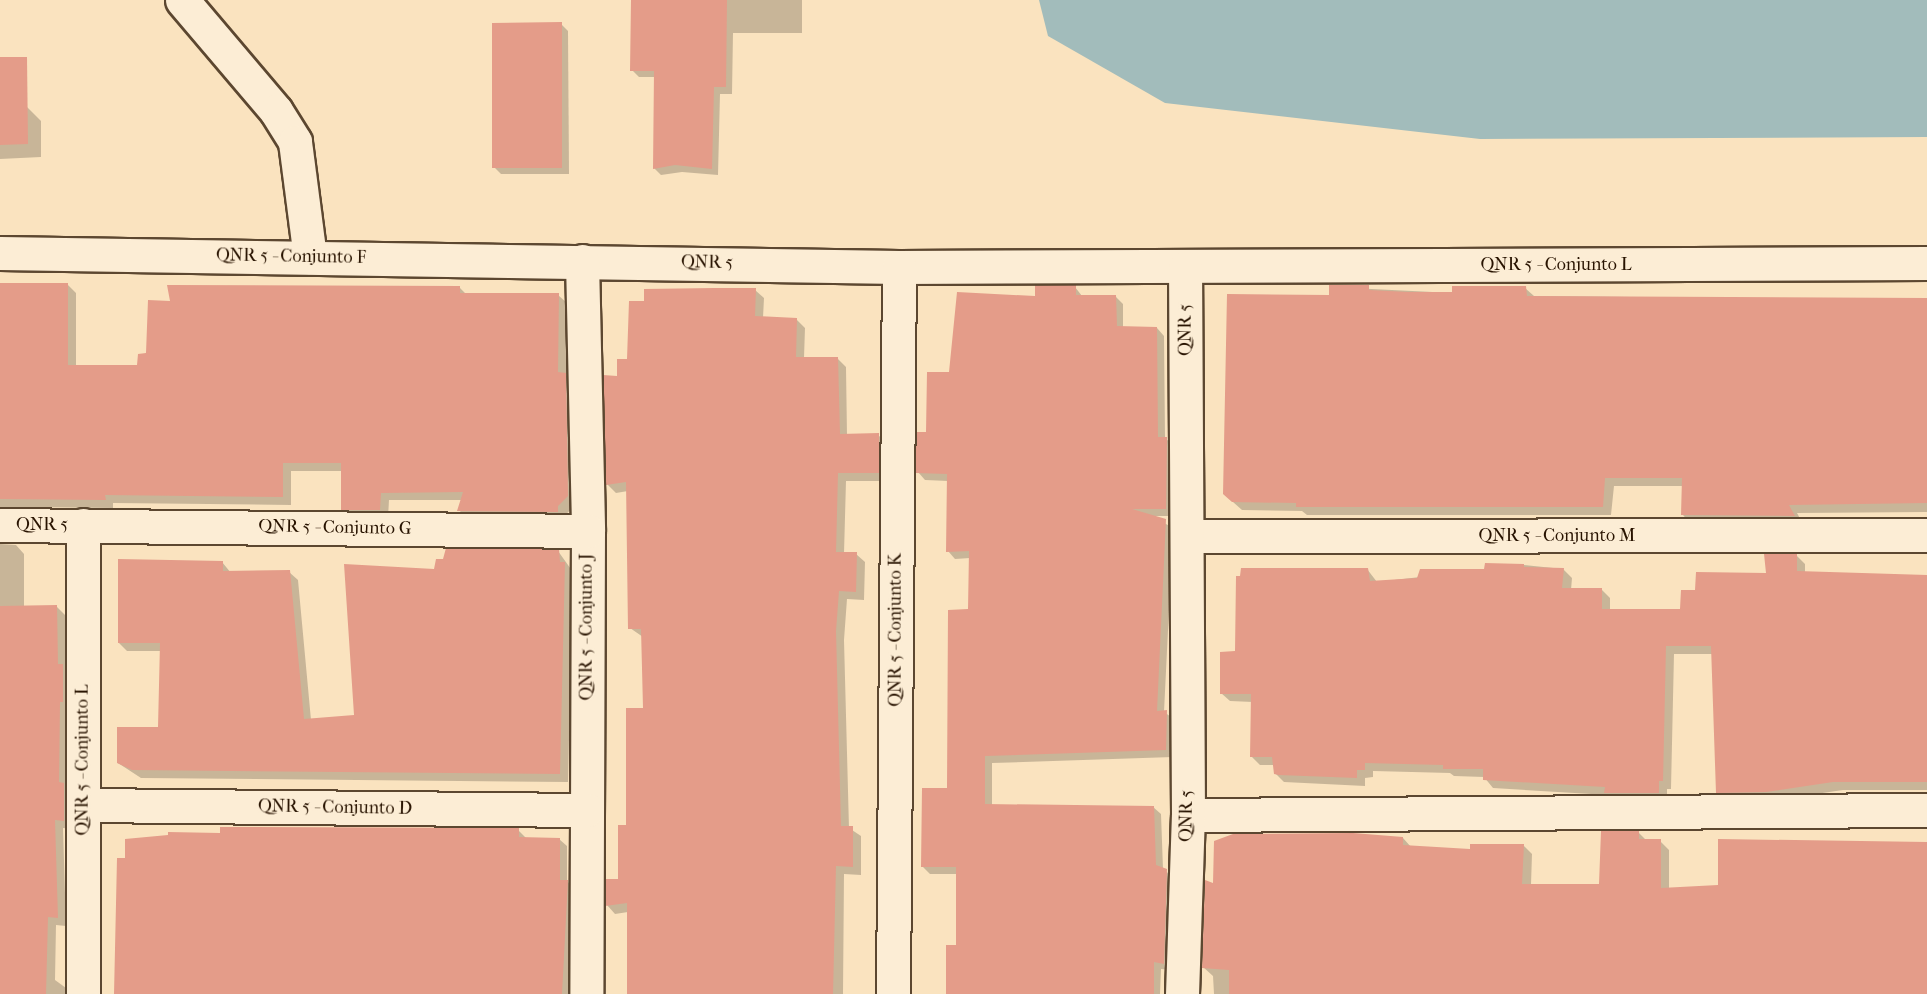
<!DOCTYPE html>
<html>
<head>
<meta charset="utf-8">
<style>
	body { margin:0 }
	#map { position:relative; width:1927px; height:994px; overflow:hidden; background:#fae3bf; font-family:"IM FELL French Canon",serif }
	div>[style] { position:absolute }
	.water>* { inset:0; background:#a2bcbb }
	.shadow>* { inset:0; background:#0003 }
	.building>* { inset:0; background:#e49c89 }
	.roads { filter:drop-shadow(2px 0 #5c4730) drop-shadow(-2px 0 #5c4730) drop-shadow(0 2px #5c4730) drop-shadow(0 -2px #5c4730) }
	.minor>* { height:33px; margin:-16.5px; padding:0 16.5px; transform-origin:16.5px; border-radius:16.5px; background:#fcedd5 }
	span { translate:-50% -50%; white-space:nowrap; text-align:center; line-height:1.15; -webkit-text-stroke:4.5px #fcedd5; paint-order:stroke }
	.street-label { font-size:18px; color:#281300 }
</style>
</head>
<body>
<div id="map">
	<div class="water">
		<i style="clip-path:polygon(1039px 0,1927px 0,1927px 137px,1480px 139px,1165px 103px,1048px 36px)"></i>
	</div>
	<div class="shadow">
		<i style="clip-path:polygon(633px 0,802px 0,802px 33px,733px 33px,732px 94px,720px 94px,718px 175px,682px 172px,661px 175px,654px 168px,655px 77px,639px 77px,632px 70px)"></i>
		<i style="clip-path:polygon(561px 24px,568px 31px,569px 174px,501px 174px,494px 167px)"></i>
		<i style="clip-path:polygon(27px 107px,41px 121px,41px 157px,0 159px,0 108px)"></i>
		<i style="clip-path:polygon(67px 284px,76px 293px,76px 366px,139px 366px,172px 303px,460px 288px,466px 294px,558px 295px,567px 303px,566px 375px,574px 383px,576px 505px,565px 515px,467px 519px,459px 510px,462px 500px,389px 500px,388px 518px,351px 518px,342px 509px,342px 471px,291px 471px,291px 505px,113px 503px,113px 508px,28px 507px,27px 514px,0 517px,0 285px)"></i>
		<i style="clip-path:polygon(1075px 287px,1082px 296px,1116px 297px,1123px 304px,1123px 328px,1157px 328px,1164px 336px,1165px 438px,1174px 446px,1173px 516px,1152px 516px,1173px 528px,1164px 712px,1174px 719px,1173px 757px,992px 763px,992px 805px,1153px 807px,1161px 814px,1163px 869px,1174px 878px,1171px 970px,1161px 969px,1160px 994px,947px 994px,957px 946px,958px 874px,930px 874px,923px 867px,948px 789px,970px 610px,970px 558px,955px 559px,948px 551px,948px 481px,925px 480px,918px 472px,950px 374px,1036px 297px)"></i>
		<i style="clip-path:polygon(1331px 287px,1453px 293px,1525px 288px,1534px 296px,1927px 300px,1927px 512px,1797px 513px,1803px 524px,1691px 524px,1683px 515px,1683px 486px,1614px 486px,1611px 515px,1307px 515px,1302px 511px,1242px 510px,1224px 494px,1331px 296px)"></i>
		<i style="clip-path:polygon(755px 290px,764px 298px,763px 318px,796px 319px,805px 328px,804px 358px,837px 358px,846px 367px,847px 435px,878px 435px,887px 443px,886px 481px,846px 481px,844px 554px,856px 554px,865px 562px,864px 600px,847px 599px,844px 640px,849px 828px,861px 836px,861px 875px,844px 874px,843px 994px,628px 994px,628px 912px,615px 914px,607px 905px,619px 881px,644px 710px,643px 637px,630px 628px,628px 491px,616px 493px,607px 484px,619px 377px,628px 360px)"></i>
		<i style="clip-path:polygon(0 544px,16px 545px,24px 554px,24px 607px,57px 607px,65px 615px,65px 668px,71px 674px,72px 829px,63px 828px,66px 926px,56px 925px,55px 980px,66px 988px,66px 994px,0 994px)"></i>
		<i style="clip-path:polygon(558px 551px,573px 572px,568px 782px,141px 778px,118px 763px,159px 728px,161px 651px,127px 651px,119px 643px,222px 562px,231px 573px,289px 572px,298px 580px,311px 720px,355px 716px,435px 570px)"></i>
		<i style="clip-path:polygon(1796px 555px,1805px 564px,1805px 573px,1927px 576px,1927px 790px,1843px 790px,1775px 800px,1726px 801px,1718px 792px,1713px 654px,1674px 654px,1671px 789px,1667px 789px,1667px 801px,1614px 801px,1608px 795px,1493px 788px,1484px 777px,1454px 776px,1450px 773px,1373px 771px,1373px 777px,1365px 778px,1365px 786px,1284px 782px,1275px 773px,1274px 765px,1260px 765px,1252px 757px,1253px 702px,1230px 701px,1221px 693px,1237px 653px,1367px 569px,1377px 582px,1524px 565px,1563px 569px,1572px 578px,1571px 590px,1602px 590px,1610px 598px,1610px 611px,1681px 610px,1697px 592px,1767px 574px)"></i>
		<i style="clip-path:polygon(518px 830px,526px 838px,559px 839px,567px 846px,567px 881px,574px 889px,570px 994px,116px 994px)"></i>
		<i style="clip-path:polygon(1638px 832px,1647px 841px,1660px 841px,1669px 850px,1669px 889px,1719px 886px,1927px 843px,1927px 994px,1214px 994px,1213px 976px,1203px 967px,1214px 885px,1403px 838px,1411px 847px,1472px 850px,1523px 845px,1532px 854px,1531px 885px,1601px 885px)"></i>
	</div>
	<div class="building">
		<i style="clip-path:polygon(631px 0,727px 0,726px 87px,714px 87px,712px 169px,675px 165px,653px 169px,654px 71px,630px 71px)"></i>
		<i style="clip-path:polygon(562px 22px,562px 168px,492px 168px,492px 23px)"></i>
		<i style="clip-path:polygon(0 57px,27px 57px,28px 144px,0 145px)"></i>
		<i style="clip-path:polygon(0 283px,68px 283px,68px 365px,137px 365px,138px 354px,146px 353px,148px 300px,170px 301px,167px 285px,460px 286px,460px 293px,559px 293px,558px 372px,566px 373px,568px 496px,558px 506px,558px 512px,457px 511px,463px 492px,381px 493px,380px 510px,341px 510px,341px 463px,283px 463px,283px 497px,105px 495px,106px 500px,0 499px)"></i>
		<i style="clip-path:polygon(1035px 285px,1076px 285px,1076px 295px,1116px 295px,1117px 326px,1157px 327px,1158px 437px,1167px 437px,1166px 509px,1132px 509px,1166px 519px,1157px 711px,1167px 710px,1166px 750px,985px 756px,985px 804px,1154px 806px,1156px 865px,1167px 869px,1164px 964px,1154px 962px,1154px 994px,946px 994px,946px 945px,956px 945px,956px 867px,921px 867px,922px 788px,947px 788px,948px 610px,968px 609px,969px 551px,946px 552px,947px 474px,916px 473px,916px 432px,926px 432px,927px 372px,949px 372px,957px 292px,1035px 296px)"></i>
		<i style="clip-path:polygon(1329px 285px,1369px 285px,1369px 290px,1408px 292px,1452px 292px,1452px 286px,1526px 286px,1527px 296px,1927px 298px,1927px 503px,1789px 505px,1795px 516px,1681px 515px,1682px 478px,1605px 478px,1603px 507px,1296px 507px,1296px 503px,1232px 502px,1223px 494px,1227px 294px,1329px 295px)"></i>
		<i style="clip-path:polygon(714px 288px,756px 288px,755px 316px,797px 318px,796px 357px,838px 357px,840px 434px,879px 433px,879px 473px,838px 473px,836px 552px,857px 552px,856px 592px,839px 591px,836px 631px,841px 826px,853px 826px,853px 867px,836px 866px,833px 994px,627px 994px,627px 903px,605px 906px,605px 879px,618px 879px,618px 825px,626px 825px,626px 708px,643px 708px,641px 629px,628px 629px,626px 482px,606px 485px,603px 375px,617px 376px,617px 359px,627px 359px,629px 301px,644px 301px,644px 289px)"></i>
		<i style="clip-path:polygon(446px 548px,559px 549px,560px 562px,565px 562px,560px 774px,132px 770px,117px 763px,117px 727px,158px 727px,160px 643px,118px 643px,118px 559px,223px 561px,223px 571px,290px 570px,304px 719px,354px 715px,344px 564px,434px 569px,436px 559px,443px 559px)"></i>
		<i style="clip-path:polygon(1764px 554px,1797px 554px,1797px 571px,1927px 575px,1927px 782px,1833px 782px,1766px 792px,1716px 793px,1711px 646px,1666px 646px,1663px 781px,1659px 781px,1659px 793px,1604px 793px,1605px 787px,1483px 780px,1483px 769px,1443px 769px,1443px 765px,1365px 763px,1365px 770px,1357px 770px,1357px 778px,1279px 775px,1274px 774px,1272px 757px,1250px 757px,1251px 694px,1220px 694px,1220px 652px,1235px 651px,1236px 576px,1240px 576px,1241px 568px,1368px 568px,1370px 581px,1417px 578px,1420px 569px,1484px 569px,1485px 563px,1524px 564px,1524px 567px,1564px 568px,1562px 588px,1602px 588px,1602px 609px,1680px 609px,1681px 590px,1695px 590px,1696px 572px,1766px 573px)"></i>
		<i style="clip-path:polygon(57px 605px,58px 664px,63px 664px,63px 702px,60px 702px,59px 782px,64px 783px,64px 821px,55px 820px,58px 918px,48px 917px,46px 994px,0 994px,0 606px)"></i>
		<i style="clip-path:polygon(220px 827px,519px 828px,519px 837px,560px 838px,560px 880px,568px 880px,562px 994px,114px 994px,117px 858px,125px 858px,125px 839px,168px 835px,168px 832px,220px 833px)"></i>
		<i style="clip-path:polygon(1601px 831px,1639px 831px,1639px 839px,1661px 839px,1661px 888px,1718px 885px,1718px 839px,1927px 842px,1927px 994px,1229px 994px,1229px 970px,1202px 968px,1205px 880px,1213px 883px,1214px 841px,1233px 834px,1353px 833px,1403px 837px,1403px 845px,1470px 849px,1470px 844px,1524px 844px,1522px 884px,1599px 884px)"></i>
	</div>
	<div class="roads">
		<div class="minor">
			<i style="left:182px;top:0;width:145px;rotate:49.7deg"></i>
			<i style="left:276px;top:111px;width:36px;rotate:58deg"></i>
			<i style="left:295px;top:142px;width:116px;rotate:82.6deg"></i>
			<i style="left:0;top:253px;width:899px;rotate:0.89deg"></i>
			<i style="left:899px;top:267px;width:1028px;rotate:-0.22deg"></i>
			<i style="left:582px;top:261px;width:270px;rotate:88.7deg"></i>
			<i style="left:588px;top:531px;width:463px;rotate:90.2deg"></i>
			<i style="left:0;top:525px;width:588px;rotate:0.58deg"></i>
			<i style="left:1187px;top:536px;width:740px;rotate:-0.08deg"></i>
			<i style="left:83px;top:805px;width:504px;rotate:0.57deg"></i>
			<i style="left:1188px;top:815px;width:739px;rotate:-0.39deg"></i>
			<i style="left:83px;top:994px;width:469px;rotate:-90deg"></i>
			<i style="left:893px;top:994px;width:727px;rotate:-89.53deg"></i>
			<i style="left:1182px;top:994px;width:179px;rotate:-88.1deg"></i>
			<i style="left:1188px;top:815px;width:547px;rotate:-90.31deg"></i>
		</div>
	</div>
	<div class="street-label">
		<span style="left:291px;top:257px;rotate:1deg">QNR 5 - Conjunto F</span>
		<span style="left:707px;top:263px;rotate:1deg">QNR 5</span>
		<span style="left:1556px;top:265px">QNR 5 - Conjunto L</span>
		<span style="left:1186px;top:330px;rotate:-90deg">QNR 5</span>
		<span style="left:42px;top:525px">QNR 5</span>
		<span style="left:335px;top:528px;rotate:1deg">QNR 5 - Conjunto G</span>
		<span style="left:1557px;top:536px">QNR 5 - Conjunto M</span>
		<span style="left:587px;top:627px;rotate:-90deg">QNR 5 - Conjunto J</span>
		<span style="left:896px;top:630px;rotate:-90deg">QNR 5 - Conjunto K</span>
		<span style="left:83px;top:760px;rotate:-90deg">QNR 5 - Conjunto L</span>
		<span style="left:335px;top:808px;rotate:1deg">QNR 5 - Conjunto D</span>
		<span style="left:1187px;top:816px;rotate:-89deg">QNR 5</span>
	</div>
</div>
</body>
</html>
